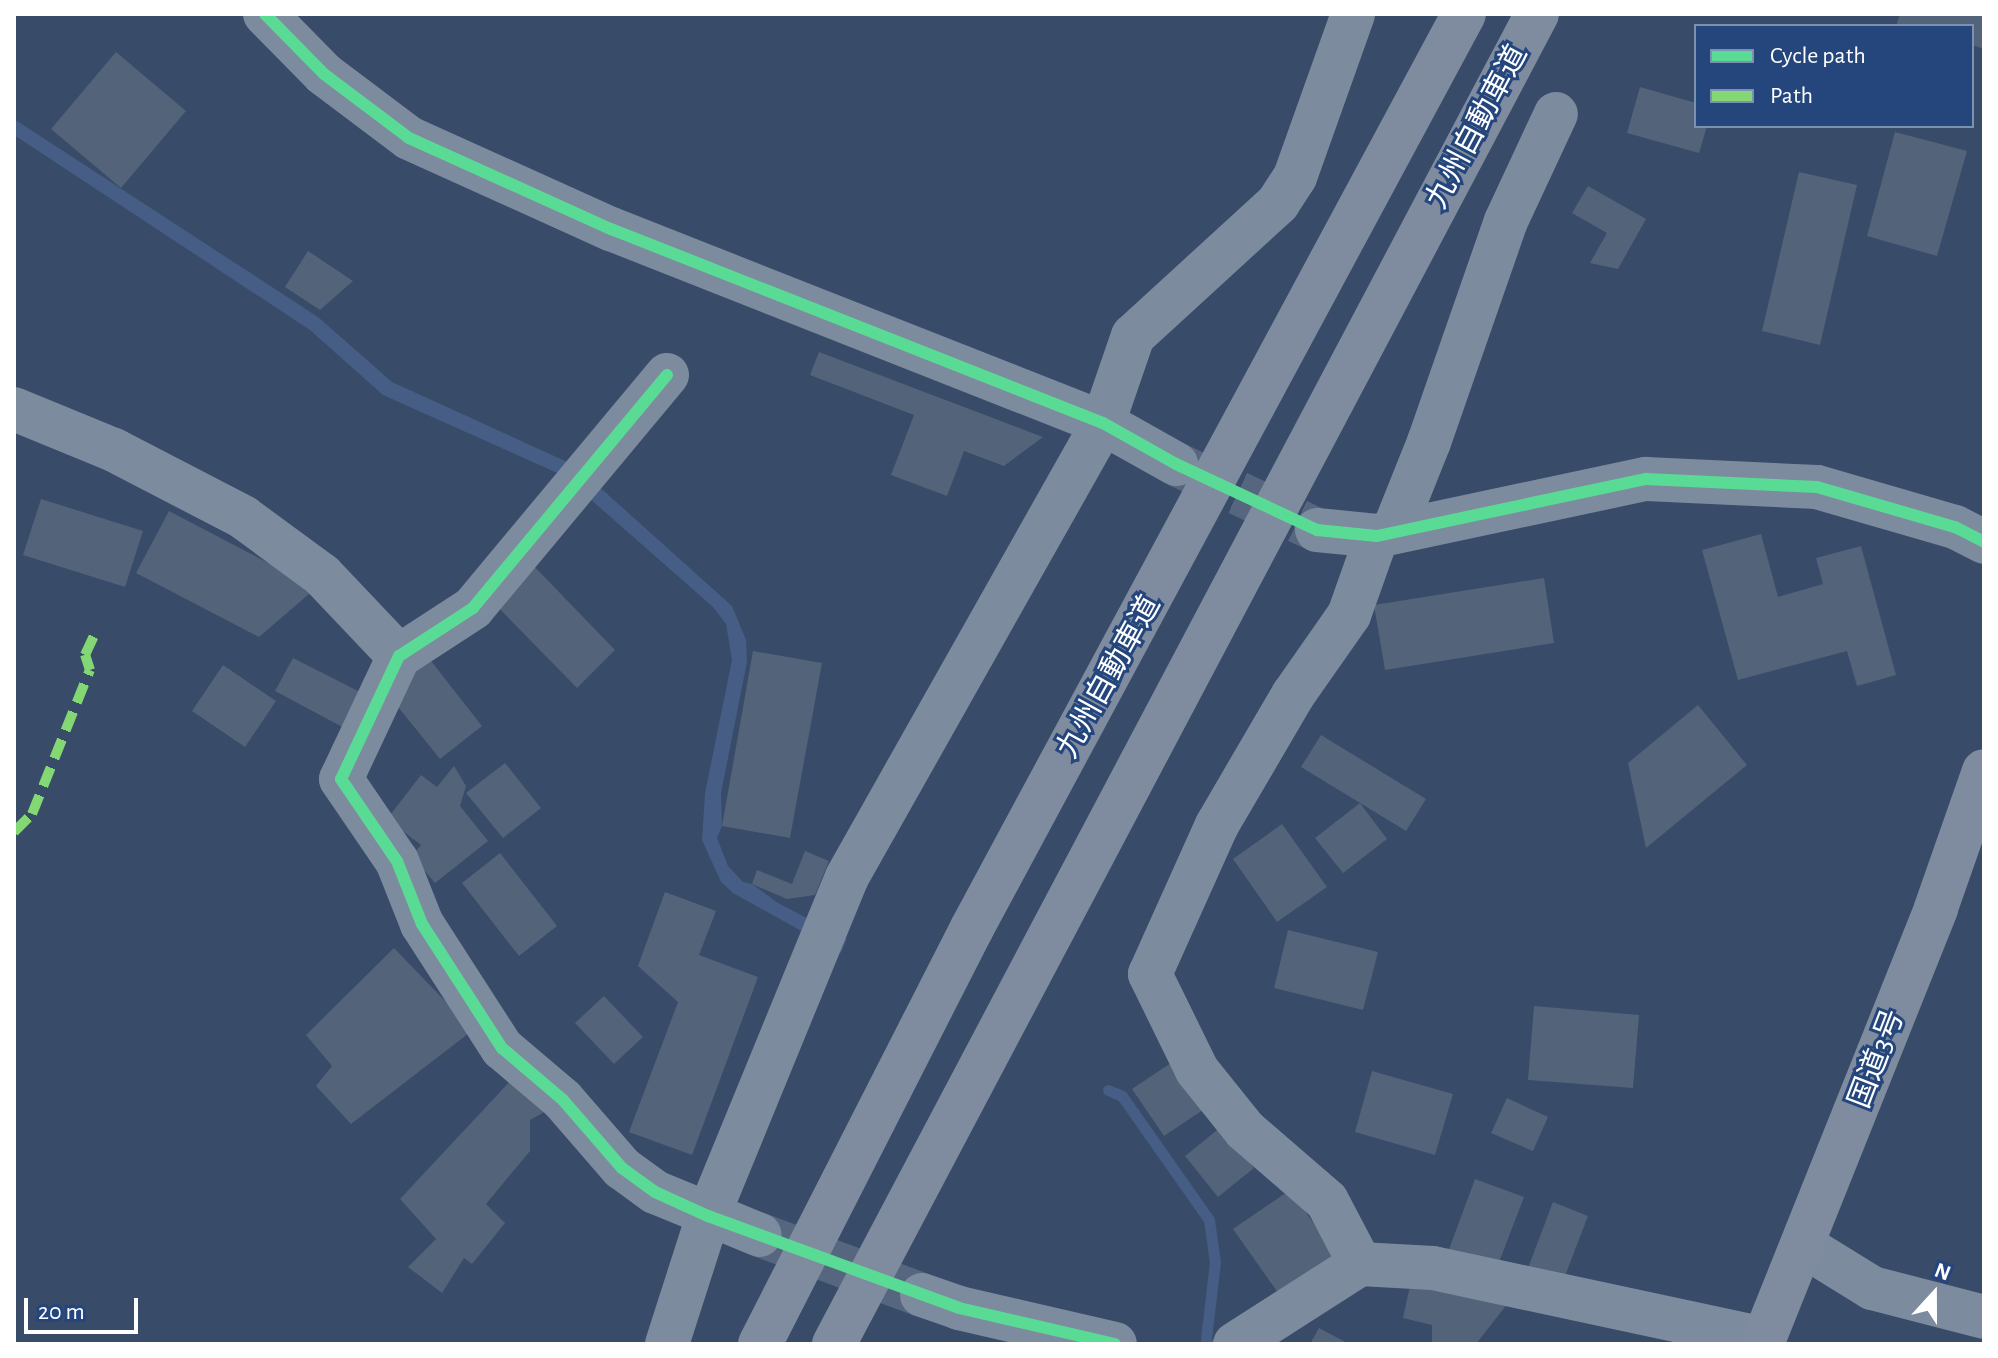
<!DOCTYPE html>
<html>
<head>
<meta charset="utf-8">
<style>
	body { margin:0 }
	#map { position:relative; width:1998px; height:1358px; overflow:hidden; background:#384b68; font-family:"Alegreya Sans","Noto Sans JP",sans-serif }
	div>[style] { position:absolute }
	.water>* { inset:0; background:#465e85 }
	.stream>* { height:11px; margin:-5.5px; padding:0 5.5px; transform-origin:5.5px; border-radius:5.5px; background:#465e85 }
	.building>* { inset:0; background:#53637a }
	.minor-tunnel>* { height:44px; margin-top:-22px; transform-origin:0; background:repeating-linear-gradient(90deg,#56667f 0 44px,transparent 0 66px) }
	.minor>* { height:44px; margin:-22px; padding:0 22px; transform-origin:22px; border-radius:22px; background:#7d8b9f }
	.highway>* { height:44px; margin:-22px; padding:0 22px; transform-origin:22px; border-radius:22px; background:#7f8c9f }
	.quiet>* { height:10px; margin-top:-5px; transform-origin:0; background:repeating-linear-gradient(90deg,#83d873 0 20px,transparent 0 30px) }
	.cycleway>* { height:12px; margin:-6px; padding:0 6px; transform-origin:6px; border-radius:6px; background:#5adb95 }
	span { translate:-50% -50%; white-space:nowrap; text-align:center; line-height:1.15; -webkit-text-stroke:6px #24467c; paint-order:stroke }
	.street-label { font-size:30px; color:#fff }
	.frame { position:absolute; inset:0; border:16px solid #fff; pointer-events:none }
	.legend { position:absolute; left:1694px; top:24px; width:280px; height:104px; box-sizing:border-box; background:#24467c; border:2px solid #7c90b0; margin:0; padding:10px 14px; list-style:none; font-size:24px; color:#fff }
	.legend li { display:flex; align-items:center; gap:16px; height:40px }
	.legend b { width:40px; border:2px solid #7c90b0 }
	.north { position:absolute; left:1894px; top:1254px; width:80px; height:80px; -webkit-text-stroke:6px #24467c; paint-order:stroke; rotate:21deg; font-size:22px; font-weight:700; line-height:32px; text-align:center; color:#fff }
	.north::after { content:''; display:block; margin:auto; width:28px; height:36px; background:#fff; clip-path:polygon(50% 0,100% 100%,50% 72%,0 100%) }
	.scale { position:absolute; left:24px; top:1298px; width:114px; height:36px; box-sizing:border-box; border:4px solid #fff; border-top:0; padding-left:10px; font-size:24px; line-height:28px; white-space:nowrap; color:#fff; -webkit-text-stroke:6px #24467c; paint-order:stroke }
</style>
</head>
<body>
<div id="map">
	<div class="water">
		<i style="clip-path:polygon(14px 119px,318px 317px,392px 382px,576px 466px,732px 606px,746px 640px,747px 662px,721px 793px,722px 826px,717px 838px,728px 866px,743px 882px,752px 884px,778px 903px,847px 939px,841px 953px,733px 893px,721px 882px,702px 840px,705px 793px,732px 660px,726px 624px,713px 607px,564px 476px,383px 395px,310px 330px,14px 135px)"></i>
	</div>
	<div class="stream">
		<i style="left:1108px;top:1090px;width:15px;rotate:23deg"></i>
		<i style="left:1122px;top:1096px;width:151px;rotate:54.9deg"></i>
		<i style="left:1209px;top:1220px;width:42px;rotate:81.9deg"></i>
		<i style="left:1215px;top:1262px;width:78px;rotate:96.7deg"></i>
		<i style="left:1206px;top:1339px;width:5px;rotate:68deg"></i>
	</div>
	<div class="building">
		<i style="clip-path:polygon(1900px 14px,1984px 14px,1984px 49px,1972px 45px,1972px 26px,1896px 26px)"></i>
		<i style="clip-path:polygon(116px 52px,186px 111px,121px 188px,51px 129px)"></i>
		<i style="clip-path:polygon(1640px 87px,1696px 103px,1696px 126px,1707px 126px,1699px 153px,1627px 133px)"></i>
		<i style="clip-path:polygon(1895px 132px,1967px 151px,1937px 256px,1867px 236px)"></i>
		<i style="clip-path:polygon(1799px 172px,1857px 185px,1820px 345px,1762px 331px)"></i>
		<i style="clip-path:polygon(1588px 186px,1646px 219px,1618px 269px,1590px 263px,1607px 233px,1572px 213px)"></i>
		<i style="clip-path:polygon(308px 251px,353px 281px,320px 310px,285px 287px)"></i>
		<i style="clip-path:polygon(819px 352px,1043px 437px,1004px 466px,964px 451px,947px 496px,891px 475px,914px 415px,810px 375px)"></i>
		<i style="clip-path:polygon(41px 499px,143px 531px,125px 587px,23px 555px)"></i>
		<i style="clip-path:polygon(169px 511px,316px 588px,259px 637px,136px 573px)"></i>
		<i style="clip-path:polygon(1761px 534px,1778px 597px,1823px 584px,1816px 558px,1861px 546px,1896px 675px,1857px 686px,1847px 651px,1738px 680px,1702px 550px)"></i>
		<i style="clip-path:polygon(530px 562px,615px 650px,577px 688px,491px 600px)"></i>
		<i style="clip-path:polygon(1544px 578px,1554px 643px,1385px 670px,1374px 605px)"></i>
		<i style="clip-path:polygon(753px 651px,822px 663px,790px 838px,722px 826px)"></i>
		<i style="clip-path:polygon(424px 652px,482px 726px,440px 759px,390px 697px)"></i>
		<i style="clip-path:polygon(293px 658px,366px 695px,348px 730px,275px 691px)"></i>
		<i style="clip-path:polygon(223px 665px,276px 701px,245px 747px,192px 711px)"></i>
		<i style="clip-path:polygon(1698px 705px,1747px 765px,1646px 848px,1628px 763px)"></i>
		<i style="clip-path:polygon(1321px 735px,1426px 799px,1406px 831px,1301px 767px)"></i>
		<i style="clip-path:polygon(505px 763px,541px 808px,503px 838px,466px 793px)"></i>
		<i style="clip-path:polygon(454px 766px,466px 786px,460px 806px,488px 841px,435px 883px,412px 856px,421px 845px,387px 819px,421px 775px,437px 787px)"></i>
		<i style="clip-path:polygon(1360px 803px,1387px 839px,1343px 873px,1315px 838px)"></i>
		<i style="clip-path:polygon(1282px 824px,1327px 887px,1277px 922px,1233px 859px)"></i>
		<i style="clip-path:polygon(805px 851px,829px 861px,815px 895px,787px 899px,752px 884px,757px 870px,792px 884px)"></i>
		<i style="clip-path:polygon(500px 853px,557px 926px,519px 956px,462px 883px)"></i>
		<i style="clip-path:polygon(665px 892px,716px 911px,699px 955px,758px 977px,692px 1155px,629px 1132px,678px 1002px,638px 966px)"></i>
		<i style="clip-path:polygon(1288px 930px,1378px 952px,1363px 1010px,1274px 988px)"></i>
		<i style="clip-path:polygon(394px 948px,473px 1030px,351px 1124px,316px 1086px,332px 1066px,306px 1035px)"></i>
		<i style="clip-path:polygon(604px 996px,643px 1037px,614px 1064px,575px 1023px)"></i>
		<i style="clip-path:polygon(1534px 1006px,1639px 1015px,1633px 1088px,1528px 1080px)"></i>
		<i style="clip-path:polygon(1171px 1063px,1203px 1110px,1164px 1136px,1132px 1089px)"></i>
		<i style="clip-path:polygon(1372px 1071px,1453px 1094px,1435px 1155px,1355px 1132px)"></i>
		<i style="clip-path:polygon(513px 1078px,557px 1105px,530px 1120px,530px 1151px,486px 1204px,505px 1223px,472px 1264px,464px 1258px,442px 1293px,408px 1267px,436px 1239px,400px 1199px)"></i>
		<i style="clip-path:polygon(1507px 1098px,1548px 1117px,1533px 1151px,1491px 1133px)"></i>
		<i style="clip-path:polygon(1221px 1127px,1254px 1168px,1218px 1197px,1185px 1156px)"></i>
		<i style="clip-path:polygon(1475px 1179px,1524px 1197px,1493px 1278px,1445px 1260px)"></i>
		<i style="clip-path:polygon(1290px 1190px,1340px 1260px,1283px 1300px,1233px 1229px)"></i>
		<i style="clip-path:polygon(1553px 1202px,1588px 1216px,1560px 1289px,1525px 1276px)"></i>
		<i style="clip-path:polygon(1411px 1281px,1508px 1303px,1476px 1344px,1432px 1344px,1432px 1325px,1403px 1318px)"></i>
		<i style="clip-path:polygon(1319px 1328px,1349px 1344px,1310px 1344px)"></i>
	</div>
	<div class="minor-tunnel">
		<i style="left:1178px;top:465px;width:153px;rotate:25.1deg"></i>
		<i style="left:760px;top:1235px;width:173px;rotate:20.3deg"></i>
	</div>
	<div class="minor">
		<i style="left:265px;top:14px;width:84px;rotate:45.5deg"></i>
		<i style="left:324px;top:74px;width:106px;rotate:37deg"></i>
		<i style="left:409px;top:138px;width:222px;rotate:24.3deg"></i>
		<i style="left:611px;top:229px;width:529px;rotate:21.52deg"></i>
		<i style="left:1103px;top:423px;width:84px;rotate:29.3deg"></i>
		<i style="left:667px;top:375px;width:303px;rotate:129.8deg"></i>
		<i style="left:473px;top:608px;width:88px;rotate:147deg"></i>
		<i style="left:399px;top:656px;width:136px;rotate:115.2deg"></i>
		<i style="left:341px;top:779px;width:99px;rotate:55.7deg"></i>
		<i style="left:397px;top:861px;width:68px;rotate:68.4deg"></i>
		<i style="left:422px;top:924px;width:148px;rotate:57.2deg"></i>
		<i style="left:502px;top:1048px;width:80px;rotate:40.4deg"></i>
		<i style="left:563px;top:1100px;width:90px;rotate:49.1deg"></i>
		<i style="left:622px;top:1168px;width:41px;rotate:36deg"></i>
		<i style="left:655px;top:1192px;width:113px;rotate:22.3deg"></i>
		<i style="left:14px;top:409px;width:108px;rotate:22.3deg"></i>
		<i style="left:114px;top:450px;width:145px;rotate:27.4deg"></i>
		<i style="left:243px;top:517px;width:98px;rotate:36.3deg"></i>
		<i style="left:322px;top:575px;width:112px;rotate:46.5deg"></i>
		<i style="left:1317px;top:530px;width:60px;rotate:5.7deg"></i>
		<i style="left:1377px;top:536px;width:275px;rotate:-12deg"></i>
		<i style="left:1646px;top:479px;width:171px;rotate:2.7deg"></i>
		<i style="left:1817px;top:487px;width:144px;rotate:16.2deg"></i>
		<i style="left:1955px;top:527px;width:33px;rotate:27deg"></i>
		<i style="left:1393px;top:532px;width:97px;rotate:-68.2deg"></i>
		<i style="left:1429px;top:442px;width:234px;rotate:-70.8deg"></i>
		<i style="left:1506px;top:221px;width:118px;rotate:-65deg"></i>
		<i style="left:1804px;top:1246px;width:80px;rotate:31.7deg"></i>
		<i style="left:1872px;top:1288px;width:116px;rotate:14.5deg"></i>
		<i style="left:1360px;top:1264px;width:71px;rotate:-117.6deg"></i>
		<i style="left:1327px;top:1201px;width:108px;rotate:-139.1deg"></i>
		<i style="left:1245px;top:1130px;width:77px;rotate:-128.7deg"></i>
		<i style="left:1197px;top:1070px;width:107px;rotate:-116.1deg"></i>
		<i style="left:1150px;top:974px;width:163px;rotate:-65.8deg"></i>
		<i style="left:1217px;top:825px;width:151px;rotate:-59.7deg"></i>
		<i style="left:1293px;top:695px;width:98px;rotate:-55deg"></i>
		<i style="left:1349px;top:615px;width:84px;rotate:-70.5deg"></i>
		<i style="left:922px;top:1295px;width:39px;rotate:19deg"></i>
		<i style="left:959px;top:1308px;width:160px;rotate:13deg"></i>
		<i style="left:667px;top:1344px;width:134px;rotate:-72.2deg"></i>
		<i style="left:708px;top:1216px;width:366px;rotate:-67.7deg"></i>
		<i style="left:847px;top:877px;width:521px;rotate:-60.58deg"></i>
		<i style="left:1103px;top:423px;width:92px;rotate:-71deg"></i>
		<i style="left:1133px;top:336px;width:197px;rotate:-42.5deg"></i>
		<i style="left:1278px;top:203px;width:31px;rotate:-57deg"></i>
		<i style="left:1295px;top:177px;width:173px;rotate:-70.4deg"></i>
		<i style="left:1235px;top:1344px;width:148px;rotate:-32.6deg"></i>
		<i style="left:1360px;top:1264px;width:73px;rotate:3.1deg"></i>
		<i style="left:1433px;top:1268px;width:339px;rotate:12.1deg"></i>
	</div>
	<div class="highway">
		<i style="left:760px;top:1344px;width:467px;rotate:-63deg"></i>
		<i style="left:972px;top:928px;width:1038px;rotate:-61.71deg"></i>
		<i style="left:834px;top:1344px;width:1504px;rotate:-62.14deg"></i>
		<i style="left:1762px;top:1344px;width:469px;rotate:-68.2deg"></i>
		<i style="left:1936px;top:908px;width:145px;rotate:-70.7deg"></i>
	</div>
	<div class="quiet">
		<i style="left:14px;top:832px;width:25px;rotate:-45deg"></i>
		<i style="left:32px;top:814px;width:155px;rotate:-68.1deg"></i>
		<i style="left:90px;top:670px;width:16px;rotate:-108deg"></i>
		<i style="left:85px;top:655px;width:26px;rotate:-65deg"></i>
	</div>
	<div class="cycleway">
		<i style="left:265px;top:14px;width:84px;rotate:45.5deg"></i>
		<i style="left:324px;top:74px;width:106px;rotate:37deg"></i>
		<i style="left:409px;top:138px;width:222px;rotate:24.3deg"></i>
		<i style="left:611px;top:229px;width:529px;rotate:21.52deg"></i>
		<i style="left:1103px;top:423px;width:84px;rotate:29.3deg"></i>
		<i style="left:1176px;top:464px;width:156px;rotate:25.1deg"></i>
		<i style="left:1317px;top:530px;width:60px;rotate:5.7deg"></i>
		<i style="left:1377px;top:536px;width:275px;rotate:-12deg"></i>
		<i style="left:1646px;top:479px;width:171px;rotate:2.7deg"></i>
		<i style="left:1817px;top:487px;width:144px;rotate:16.2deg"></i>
		<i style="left:1955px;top:527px;width:33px;rotate:27deg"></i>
		<i style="left:667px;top:375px;width:303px;rotate:129.8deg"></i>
		<i style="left:473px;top:608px;width:88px;rotate:147deg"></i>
		<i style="left:399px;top:656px;width:136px;rotate:115.2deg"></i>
		<i style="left:341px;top:779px;width:99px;rotate:55.7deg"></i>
		<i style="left:397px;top:861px;width:68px;rotate:68.4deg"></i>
		<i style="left:422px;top:924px;width:148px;rotate:57.2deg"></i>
		<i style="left:502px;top:1048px;width:80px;rotate:40.4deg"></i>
		<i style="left:563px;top:1100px;width:90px;rotate:49.1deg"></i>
		<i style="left:622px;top:1168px;width:41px;rotate:36deg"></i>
		<i style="left:655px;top:1192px;width:58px;rotate:24.4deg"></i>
		<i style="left:708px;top:1216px;width:267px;rotate:20.1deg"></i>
		<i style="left:959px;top:1308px;width:160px;rotate:13deg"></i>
	</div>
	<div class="street-label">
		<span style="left:1477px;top:127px;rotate:-62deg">九州自動車道</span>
		<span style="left:1109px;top:677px;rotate:-61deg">九州自動車道</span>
		<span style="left:1877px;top:1059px;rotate:-69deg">国道3号</span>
	</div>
	<div class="frame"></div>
	<ul class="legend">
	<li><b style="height:10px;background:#5adb95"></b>Cycle path</li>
	<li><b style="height:10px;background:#83d873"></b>Path</li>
	</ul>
	<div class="north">N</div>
	<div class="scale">20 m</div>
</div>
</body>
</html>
